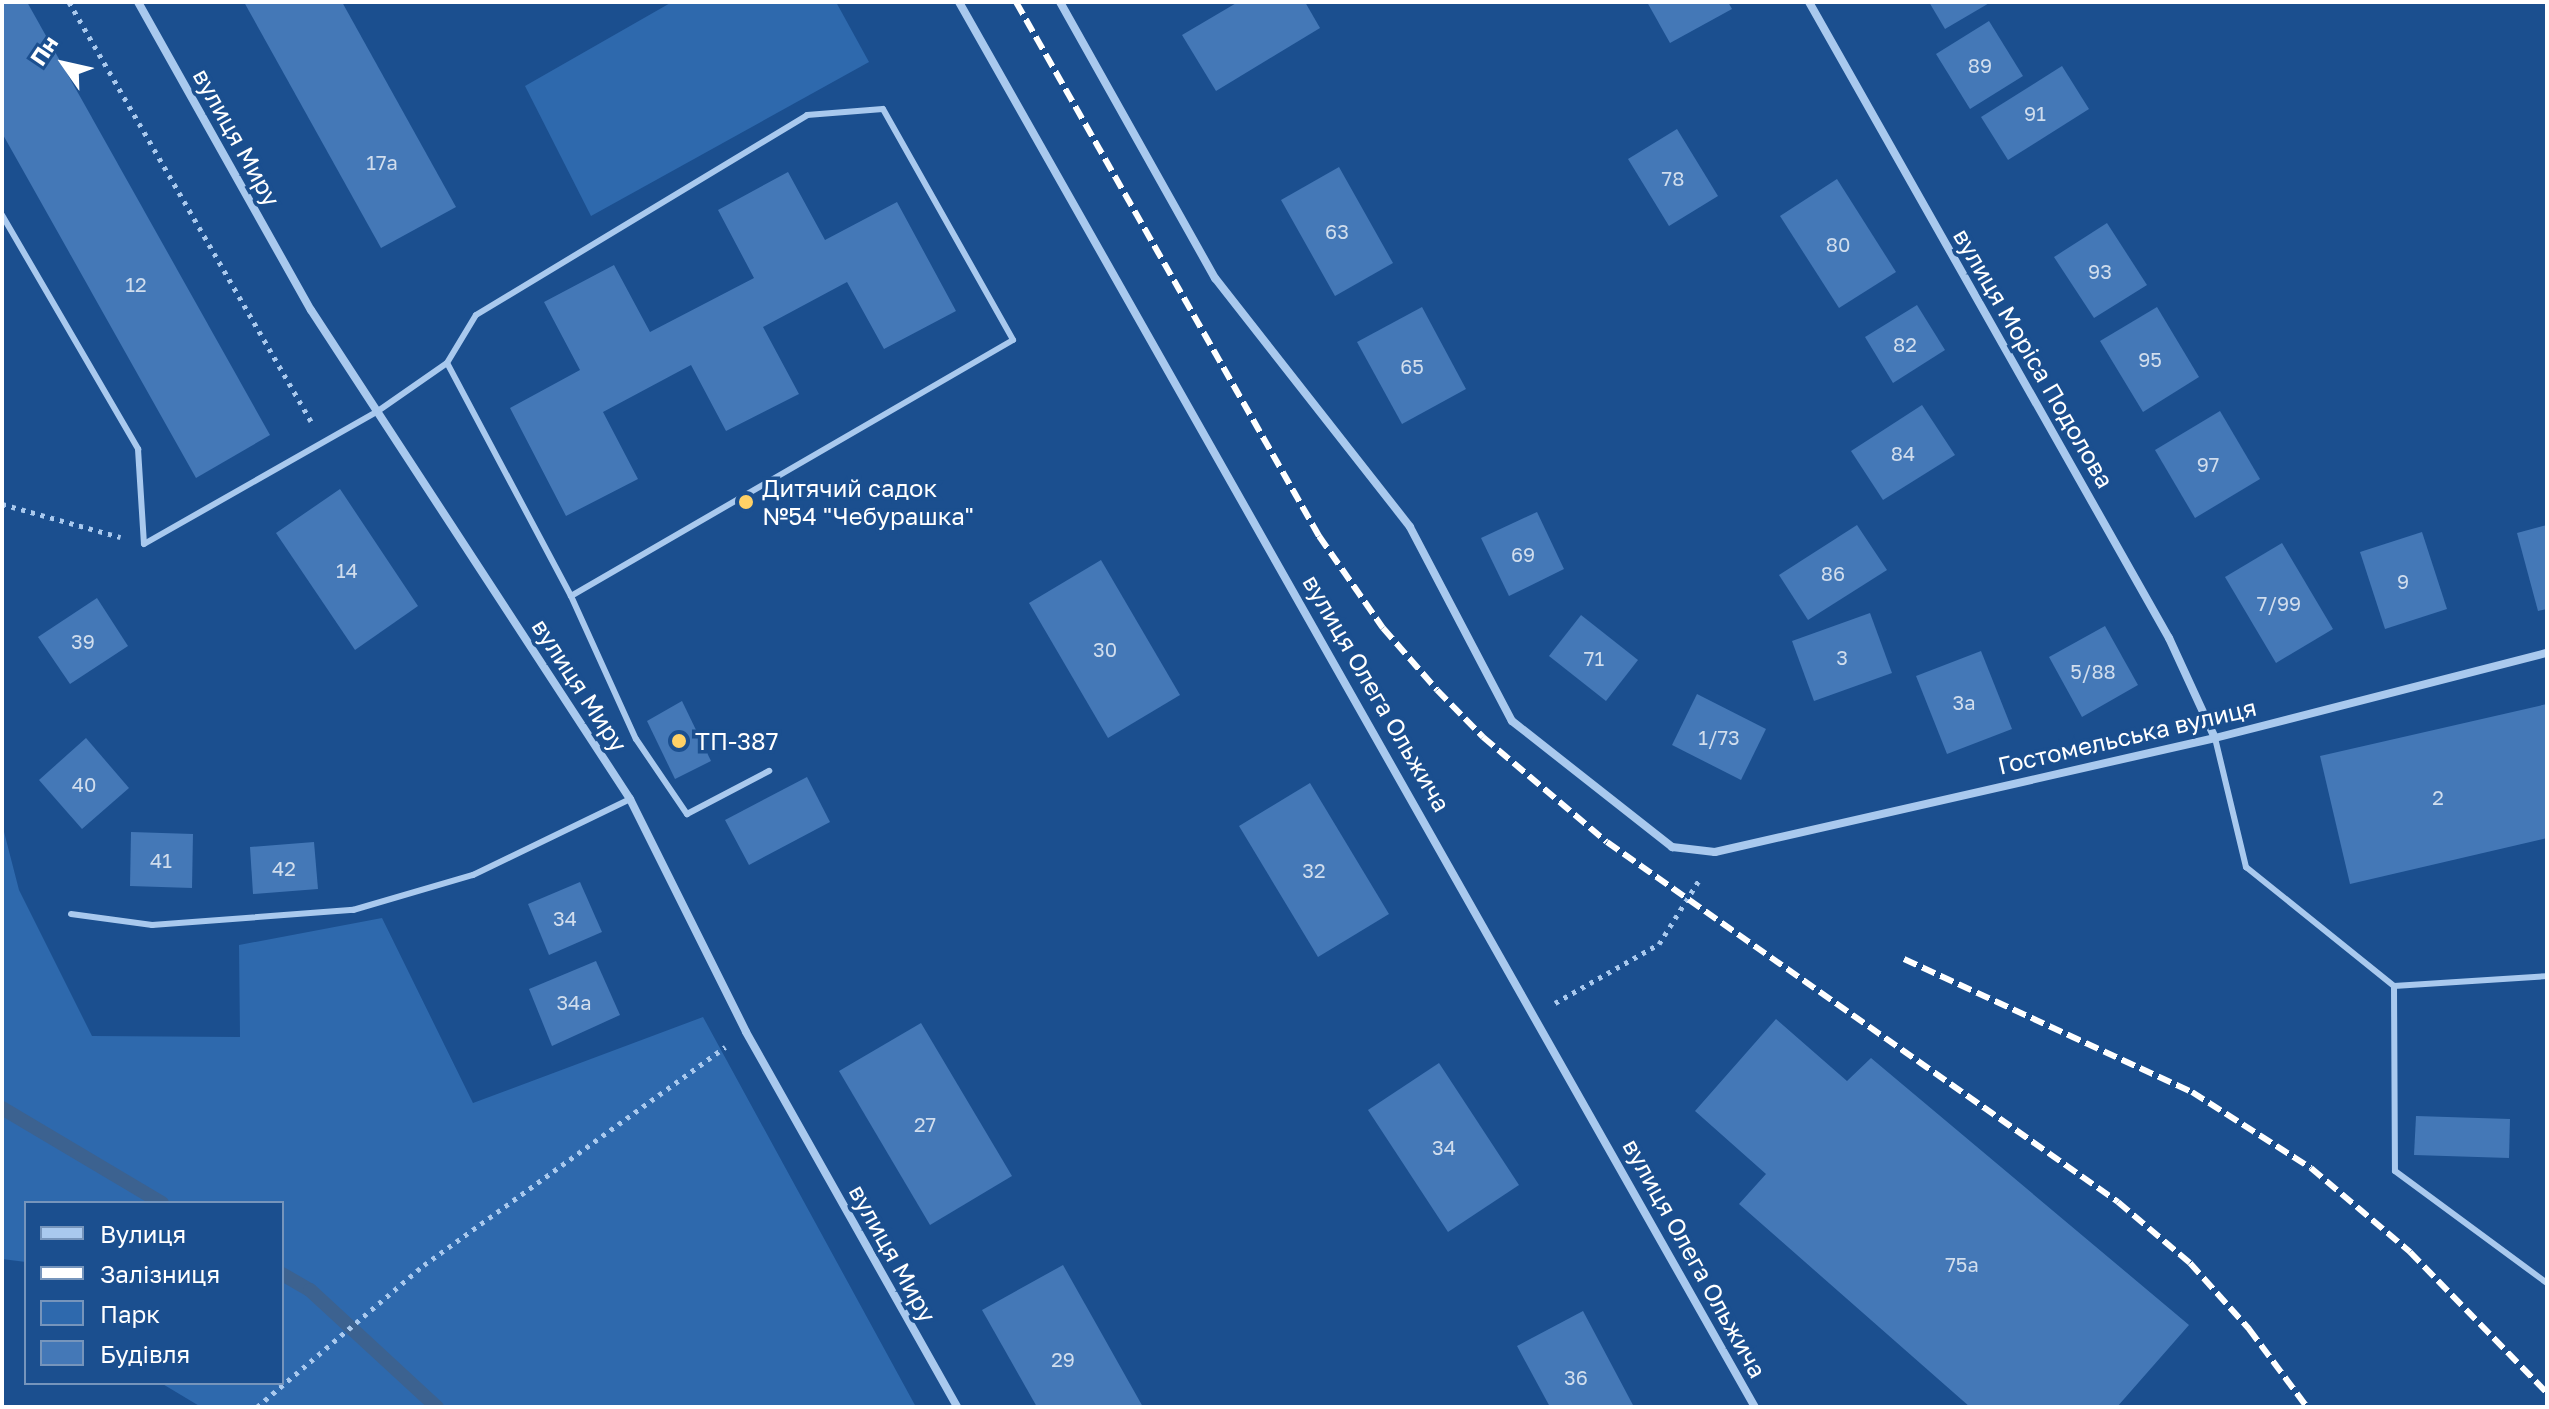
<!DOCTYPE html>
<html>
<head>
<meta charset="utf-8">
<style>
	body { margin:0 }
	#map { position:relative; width:2549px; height:1409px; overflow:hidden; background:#1b4f8f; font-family:"Golos Text",sans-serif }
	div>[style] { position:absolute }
	.green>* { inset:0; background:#2e69ad }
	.stream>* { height:14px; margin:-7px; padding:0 7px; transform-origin:7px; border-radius:7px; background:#3c6290 }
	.building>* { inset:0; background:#4478b7 }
	.path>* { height:5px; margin-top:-2.5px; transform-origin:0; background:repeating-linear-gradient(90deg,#a9c9ee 0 4px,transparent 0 10px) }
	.lane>* { height:6px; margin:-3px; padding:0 3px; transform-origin:3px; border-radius:3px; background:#a9c9ee }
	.street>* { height:8px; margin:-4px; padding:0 4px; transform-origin:4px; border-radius:4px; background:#a9c9ee }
	.rail>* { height:6px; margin-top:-3px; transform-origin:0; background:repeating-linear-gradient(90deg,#fff 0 14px,transparent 0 20px) }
	.dots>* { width:22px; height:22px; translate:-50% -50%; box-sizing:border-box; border:4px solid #1b4f8f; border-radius:50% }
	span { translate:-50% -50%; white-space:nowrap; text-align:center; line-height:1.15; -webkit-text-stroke:7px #1b4f8f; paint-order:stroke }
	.number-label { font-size:20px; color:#d0dded }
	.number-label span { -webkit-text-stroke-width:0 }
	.street-label { font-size:24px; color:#fff }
	.poi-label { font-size:24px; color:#fff }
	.left { translate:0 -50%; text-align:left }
	.frame { position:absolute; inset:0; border:4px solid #fff; pointer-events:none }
	.legend { position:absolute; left:24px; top:1201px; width:260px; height:184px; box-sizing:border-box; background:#1b4f8f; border:2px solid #7695bc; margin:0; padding:10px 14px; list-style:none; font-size:24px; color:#fff }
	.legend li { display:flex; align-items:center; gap:16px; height:40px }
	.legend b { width:40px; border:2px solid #7695bc }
	.north { position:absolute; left:24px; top:24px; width:80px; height:80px; -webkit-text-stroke:6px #1b4f8f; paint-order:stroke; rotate:304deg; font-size:22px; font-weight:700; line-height:32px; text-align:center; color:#fff }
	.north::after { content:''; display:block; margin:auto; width:28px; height:36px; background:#fff; clip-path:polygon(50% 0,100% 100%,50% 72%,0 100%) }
</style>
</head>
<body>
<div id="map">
	<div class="green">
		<i style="clip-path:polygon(672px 2px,836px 2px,869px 62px,591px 216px,525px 86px)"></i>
		<i style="clip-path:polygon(2px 824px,19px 890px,92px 1036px,240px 1037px,239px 945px,382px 918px,473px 1103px,703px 1017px,916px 1407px,201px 1407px,161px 1383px,282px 1383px,282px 1203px,26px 1203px,26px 1262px,2px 1259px)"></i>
	</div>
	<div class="stream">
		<i style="left:2px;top:1108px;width:186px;rotate:30.7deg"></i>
		<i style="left:282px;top:1274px;width:32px;rotate:30deg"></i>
		<i style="left:310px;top:1290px;width:173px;rotate:42.7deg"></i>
	</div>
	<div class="building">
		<i style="clip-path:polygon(2px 2px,27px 2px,270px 435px,196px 478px,2px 133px)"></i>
		<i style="clip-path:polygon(244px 2px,342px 2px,456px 207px,381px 248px)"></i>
		<i style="clip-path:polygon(1238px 2px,1305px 2px,1320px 28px,1216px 91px,1182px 35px)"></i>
		<i style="clip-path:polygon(1647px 2px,1728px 2px,1732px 9px,1670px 43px)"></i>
		<i style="clip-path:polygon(1929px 2px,1991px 2px,1945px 29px)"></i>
		<i style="clip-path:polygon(1989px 21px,2023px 76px,1970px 109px,1936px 54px)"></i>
		<i style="clip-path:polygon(2062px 66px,2089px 109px,2008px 160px,1981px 117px)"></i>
		<i style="clip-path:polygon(1677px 129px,1718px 196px,1669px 226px,1628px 159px)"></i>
		<i style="clip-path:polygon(1339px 167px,1393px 263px,1335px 296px,1281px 200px)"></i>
		<i style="clip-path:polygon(788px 172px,825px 240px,897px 202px,956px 311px,884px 349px,847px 282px,763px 327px,799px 394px,726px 431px,691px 365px,603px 412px,638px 479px,566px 516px,510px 408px,580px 370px,544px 302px,614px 265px,650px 332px,754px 278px,718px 210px)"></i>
		<i style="clip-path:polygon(1837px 179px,1896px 272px,1839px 308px,1780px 216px)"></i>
		<i style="clip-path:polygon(2107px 223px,2147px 285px,2094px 318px,2054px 257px)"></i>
		<i style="clip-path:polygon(1917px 305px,1945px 350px,1893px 383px,1865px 337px)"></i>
		<i style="clip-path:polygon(1422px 307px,1466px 389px,1402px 424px,1357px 342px)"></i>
		<i style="clip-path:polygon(2157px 307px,2199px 377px,2143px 412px,2100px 341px)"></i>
		<i style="clip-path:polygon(1922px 405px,1955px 455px,1883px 500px,1851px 451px)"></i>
		<i style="clip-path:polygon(2220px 411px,2260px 479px,2195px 518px,2155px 450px)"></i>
		<i style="clip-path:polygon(340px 489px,418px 606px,355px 650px,276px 533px)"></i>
		<i style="clip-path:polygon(1537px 512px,1564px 569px,1509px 596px,1481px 538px)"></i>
		<i style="clip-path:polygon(1857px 525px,1887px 570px,1808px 620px,1779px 575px)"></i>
		<i style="clip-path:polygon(2547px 525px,2547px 609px,2538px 611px,2517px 533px)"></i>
		<i style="clip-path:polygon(2422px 532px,2447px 609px,2385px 629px,2360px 552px)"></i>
		<i style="clip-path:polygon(2282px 543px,2333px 629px,2276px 663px,2225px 577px)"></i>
		<i style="clip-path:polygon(1101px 560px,1180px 695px,1108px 738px,1029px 603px)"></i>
		<i style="clip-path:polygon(97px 598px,128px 646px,70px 684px,38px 637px)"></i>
		<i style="clip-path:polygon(1870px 613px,1892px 673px,1814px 701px,1792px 641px)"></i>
		<i style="clip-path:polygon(1581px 615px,1638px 660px,1606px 701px,1549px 656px)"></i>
		<i style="clip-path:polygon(2105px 626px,2138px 685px,2082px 717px,2049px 657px)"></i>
		<i style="clip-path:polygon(1981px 651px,2012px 729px,1947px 754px,1916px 676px)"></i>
		<i style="clip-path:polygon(1697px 694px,1766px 729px,1741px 780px,1672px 745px)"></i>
		<i style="clip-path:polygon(682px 701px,711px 761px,675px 779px,647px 721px)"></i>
		<i style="clip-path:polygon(2547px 704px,2547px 838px,2350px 884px,2320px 756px)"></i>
		<i style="clip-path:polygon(86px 738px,129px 788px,82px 829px,39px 780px)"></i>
		<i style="clip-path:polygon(807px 777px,830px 822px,749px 865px,725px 820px)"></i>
		<i style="clip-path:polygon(1310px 783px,1389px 914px,1318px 957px,1239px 826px)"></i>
		<i style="clip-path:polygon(131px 832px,193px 834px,192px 888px,130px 886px)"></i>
		<i style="clip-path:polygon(314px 842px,318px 889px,253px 894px,250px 847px)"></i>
		<i style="clip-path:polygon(580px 882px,602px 932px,549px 955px,528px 904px)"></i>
		<i style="clip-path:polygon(596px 961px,620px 1015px,552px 1046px,529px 989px)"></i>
		<i style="clip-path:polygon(1776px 1019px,1847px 1081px,1871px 1058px,2189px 1325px,2117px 1407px,1970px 1407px,1739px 1204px,1766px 1174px,1695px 1111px)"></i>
		<i style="clip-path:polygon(921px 1023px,1012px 1176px,930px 1225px,839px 1071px)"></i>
		<i style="clip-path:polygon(1439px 1063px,1519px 1185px,1448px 1232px,1368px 1110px)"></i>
		<i style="clip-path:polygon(2416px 1116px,2510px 1119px,2509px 1158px,2414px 1155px)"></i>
		<i style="clip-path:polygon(1063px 1265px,1143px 1407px,1037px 1407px,982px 1310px)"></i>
		<i style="clip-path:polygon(1583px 1311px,1634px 1407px,1550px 1407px,1517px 1346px)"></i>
	</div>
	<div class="path">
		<i style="left:69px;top:2px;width:484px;rotate:60deg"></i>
		<i style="left:2px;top:504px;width:123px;rotate:15.6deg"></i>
		<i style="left:1555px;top:1003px;width:120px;rotate:-29.6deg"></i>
		<i style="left:1659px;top:944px;width:79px;rotate:-57.9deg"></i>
		<i style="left:257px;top:1407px;width:219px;rotate:-40.4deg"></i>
		<i style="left:424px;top:1265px;width:372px;rotate:-35.9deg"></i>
	</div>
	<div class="lane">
		<i style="left:2px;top:215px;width:271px;rotate:59.8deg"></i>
		<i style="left:138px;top:449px;width:95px;rotate:86.4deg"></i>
		<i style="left:144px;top:544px;width:269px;rotate:-29.6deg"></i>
		<i style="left:378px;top:411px;width:84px;rotate:-34.8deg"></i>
		<i style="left:447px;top:363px;width:56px;rotate:-58.9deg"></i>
		<i style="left:476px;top:315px;width:387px;rotate:-31.1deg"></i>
		<i style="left:807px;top:115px;width:76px;rotate:-4.5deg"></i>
		<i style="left:883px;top:109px;width:265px;rotate:60.6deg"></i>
		<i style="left:1013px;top:340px;width:511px;rotate:149.92deg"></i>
		<i style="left:571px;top:596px;width:264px;rotate:-118deg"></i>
		<i style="left:571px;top:596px;width:157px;rotate:65.6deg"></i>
		<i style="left:636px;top:739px;width:91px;rotate:55.8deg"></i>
		<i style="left:687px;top:814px;width:93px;rotate:-27.7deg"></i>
		<i style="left:2215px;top:738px;width:133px;rotate:76.5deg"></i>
		<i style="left:2246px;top:867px;width:190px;rotate:38.8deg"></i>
		<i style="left:2394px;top:986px;width:153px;rotate:-3.7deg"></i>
		<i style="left:71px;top:914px;width:82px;rotate:7.7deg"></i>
		<i style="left:152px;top:925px;width:202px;rotate:-4.3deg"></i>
		<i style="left:353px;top:910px;width:125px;rotate:-16.3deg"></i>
		<i style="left:473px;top:875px;width:174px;rotate:-25.8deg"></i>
		<i style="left:2394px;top:986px;width:185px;rotate:89.7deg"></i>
		<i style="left:2395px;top:1171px;width:189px;rotate:36.4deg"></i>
	</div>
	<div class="street">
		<i style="left:138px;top:2px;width:353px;rotate:60.7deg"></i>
		<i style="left:311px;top:310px;width:584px;rotate:56.88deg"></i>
		<i style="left:630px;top:799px;width:260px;rotate:63.5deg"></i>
		<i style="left:746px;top:1032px;width:430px;rotate:60.6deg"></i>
		<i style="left:959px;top:2px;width:1615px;rotate:60.47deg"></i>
		<i style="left:1060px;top:2px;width:317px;rotate:60.7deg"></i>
		<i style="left:1215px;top:278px;width:316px;rotate:51.9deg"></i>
		<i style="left:1410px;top:527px;width:219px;rotate:62.3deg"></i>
		<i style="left:1512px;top:721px;width:204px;rotate:38.2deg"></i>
		<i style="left:1672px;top:847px;width:43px;rotate:6.6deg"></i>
		<i style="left:1715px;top:852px;width:513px;rotate:-12.84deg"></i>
		<i style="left:2215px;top:738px;width:343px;rotate:-14.4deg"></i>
		<i style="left:1809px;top:2px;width:731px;rotate:60.49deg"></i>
		<i style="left:2169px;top:638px;width:110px;rotate:65.3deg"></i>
	</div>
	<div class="rail">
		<i style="left:1016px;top:2px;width:614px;rotate:60.43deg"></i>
		<i style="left:1319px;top:536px;width:112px;rotate:55.2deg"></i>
		<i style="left:1383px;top:628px;width:82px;rotate:48.9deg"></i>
		<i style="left:1437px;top:690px;width:66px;rotate:45.6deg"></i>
		<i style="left:1483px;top:737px;width:162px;rotate:40.3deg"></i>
		<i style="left:1607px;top:842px;width:625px;rotate:35.16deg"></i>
		<i style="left:2118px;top:1202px;width:94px;rotate:40.3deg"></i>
		<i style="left:2190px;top:1263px;width:89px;rotate:48.2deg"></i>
		<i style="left:2249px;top:1329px;width:97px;rotate:53.4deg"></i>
		<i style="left:1904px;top:959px;width:317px;rotate:24.8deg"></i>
		<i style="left:2192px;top:1092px;width:141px;rotate:32.6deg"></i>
		<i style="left:2311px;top:1168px;width:130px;rotate:40.3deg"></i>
		<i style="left:2410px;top:1252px;width:197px;rotate:45.8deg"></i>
	</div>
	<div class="dots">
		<i style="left:746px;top:502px;background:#ffd166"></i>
		<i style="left:679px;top:741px;background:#ffd166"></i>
	</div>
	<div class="number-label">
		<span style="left:1980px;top:65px">89</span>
		<span style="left:2035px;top:113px">91</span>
		<span style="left:382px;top:162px">17а</span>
		<span style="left:1673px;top:178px">78</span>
		<span style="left:1337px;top:231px">63</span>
		<span style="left:1838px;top:244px">80</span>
		<span style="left:2100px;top:271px">93</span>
		<span style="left:136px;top:284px">12</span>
		<span style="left:1905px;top:344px">82</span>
		<span style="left:2150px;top:359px">95</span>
		<span style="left:1412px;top:366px">65</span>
		<span style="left:1903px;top:453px">84</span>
		<span style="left:2208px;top:464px">97</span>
		<span style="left:1523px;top:554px">69</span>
		<span style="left:347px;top:570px">14</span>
		<span style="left:1833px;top:573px">86</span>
		<span style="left:2403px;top:581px">9</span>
		<span style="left:2279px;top:603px">7/99</span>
		<span style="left:83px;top:641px">39</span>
		<span style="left:1105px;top:649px">30</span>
		<span style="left:1842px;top:657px">3</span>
		<span style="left:1594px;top:658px">71</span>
		<span style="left:2093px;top:671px">5/88</span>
		<span style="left:1964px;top:702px">3а</span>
		<span style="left:1719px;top:737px">1/73</span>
		<span style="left:84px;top:784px">40</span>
		<span style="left:2438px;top:797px">2</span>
		<span style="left:161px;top:860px">41</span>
		<span style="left:284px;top:868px">42</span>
		<span style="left:1314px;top:870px">32</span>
		<span style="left:565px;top:918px">34</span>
		<span style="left:574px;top:1002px">34а</span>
		<span style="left:925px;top:1124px">27</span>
		<span style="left:1444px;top:1147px">34</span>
		<span style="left:1962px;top:1264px">75а</span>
		<span style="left:1063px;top:1359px">29</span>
		<span style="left:1576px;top:1377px">36</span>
	</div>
	<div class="street-label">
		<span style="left:237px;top:137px;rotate:61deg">вулиця Миру</span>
		<span style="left:2034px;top:358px;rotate:60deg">вулиця Моріса Подолова</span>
		<span style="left:580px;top:685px;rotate:57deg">вулиця Миру</span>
		<span style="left:1377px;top:693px;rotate:60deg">вулиця Олега Ольжича</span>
		<span style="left:2127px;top:736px;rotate:-13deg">Гостомельська вулиця</span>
		<span style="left:893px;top:1253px;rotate:61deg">вулиця Миру</span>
		<span style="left:1695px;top:1258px;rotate:61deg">вулиця Олега Ольжича</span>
	</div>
	<div class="poi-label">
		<span class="left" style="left:762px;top:502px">Дитячий садок<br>№54 "Чебурашка"</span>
		<span class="left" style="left:695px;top:741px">ТП-387</span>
	</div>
	<div class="frame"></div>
	<ul class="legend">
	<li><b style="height:10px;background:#a9c9ee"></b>Вулиця</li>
	<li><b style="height:10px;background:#fff"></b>Залізниця</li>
	<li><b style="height:22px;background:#2e69ad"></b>Парк</li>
	<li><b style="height:22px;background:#4478b7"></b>Будівля</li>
	</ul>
	<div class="north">Пн</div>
</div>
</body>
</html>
